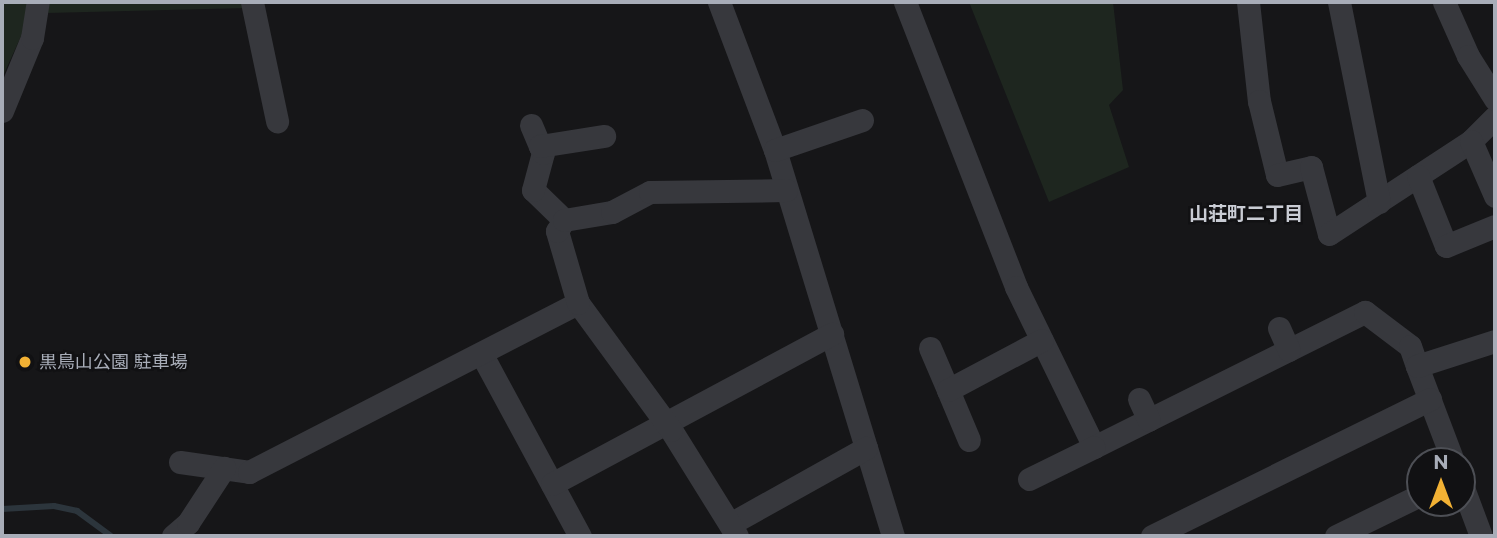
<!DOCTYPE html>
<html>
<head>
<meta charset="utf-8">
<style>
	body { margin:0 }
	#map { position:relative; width:1497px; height:538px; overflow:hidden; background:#161618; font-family:Montserrat,"Noto Sans JP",sans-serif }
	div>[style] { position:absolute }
	.green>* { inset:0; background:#1e261f }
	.stream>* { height:6px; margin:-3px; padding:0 3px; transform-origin:3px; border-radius:3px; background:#2c353c }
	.minor>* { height:23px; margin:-11.5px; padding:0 11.5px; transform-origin:11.5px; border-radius:11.5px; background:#37383d }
	.dots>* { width:19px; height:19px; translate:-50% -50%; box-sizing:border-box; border:4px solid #111113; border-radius:50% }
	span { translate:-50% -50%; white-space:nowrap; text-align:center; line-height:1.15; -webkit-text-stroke:5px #111113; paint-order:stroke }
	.poi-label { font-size:18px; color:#a8adb8 }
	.left { translate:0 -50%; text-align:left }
	.neighbourhood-label { font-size:19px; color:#c9ccd4; font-weight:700 }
	.frame { position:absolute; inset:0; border:4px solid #a8adb8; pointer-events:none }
	.north { position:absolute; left:1406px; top:447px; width:70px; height:70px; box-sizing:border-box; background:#111113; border:2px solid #4d4f55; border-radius:50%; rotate:0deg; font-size:19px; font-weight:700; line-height:28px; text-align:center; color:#a8adb8 }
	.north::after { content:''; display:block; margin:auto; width:24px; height:32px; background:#f2b134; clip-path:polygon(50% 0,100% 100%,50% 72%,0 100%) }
</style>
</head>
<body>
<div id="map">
	<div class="green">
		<i style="clip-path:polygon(2px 2px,247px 2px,248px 8px,47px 13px,22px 34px,2px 78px)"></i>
		<i style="clip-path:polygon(969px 2px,1113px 2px,1123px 90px,1109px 105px,1129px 167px,1049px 202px)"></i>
	</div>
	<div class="stream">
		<i style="left:2px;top:509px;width:52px;rotate:-3.3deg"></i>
		<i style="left:54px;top:506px;width:24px;rotate:12deg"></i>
		<i style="left:77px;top:511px;width:42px;rotate:36.3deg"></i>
	</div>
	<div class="minor">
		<i style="left:252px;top:2px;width:122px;rotate:78.1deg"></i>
		<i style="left:719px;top:2px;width:158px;rotate:69.3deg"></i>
		<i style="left:775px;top:150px;width:404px;rotate:73deg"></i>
		<i style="left:905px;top:2px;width:306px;rotate:68.7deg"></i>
		<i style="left:1016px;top:287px;width:178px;rotate:64deg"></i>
		<i style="left:1094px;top:447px;width:303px;rotate:-26.5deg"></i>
		<i style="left:1365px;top:312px;width:56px;rotate:37.1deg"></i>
		<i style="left:1410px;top:346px;width:21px;rotate:71deg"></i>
		<i style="left:1248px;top:2px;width:100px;rotate:83.7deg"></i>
		<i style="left:1259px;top:101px;width:76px;rotate:76.3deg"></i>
		<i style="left:1277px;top:175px;width:35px;rotate:-13deg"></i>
		<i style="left:1311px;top:167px;width:69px;rotate:75deg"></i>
		<i style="left:1329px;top:234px;width:170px;rotate:-33.2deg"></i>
		<i style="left:1471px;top:141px;width:34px;rotate:-45deg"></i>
		<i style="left:1339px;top:2px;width:204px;rotate:78.7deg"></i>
		<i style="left:1444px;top:2px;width:59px;rotate:66deg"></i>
		<i style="left:1468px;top:56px;width:51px;rotate:57.9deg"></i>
		<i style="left:2px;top:111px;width:79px;rotate:-67.7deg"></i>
		<i style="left:32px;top:38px;width:36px;rotate:-81deg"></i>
		<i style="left:531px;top:125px;width:23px;rotate:67deg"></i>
		<i style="left:1471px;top:141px;width:60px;rotate:66.4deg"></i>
		<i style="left:775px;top:150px;width:92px;rotate:-19deg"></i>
		<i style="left:1418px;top:176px;width:75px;rotate:68.2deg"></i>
		<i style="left:1446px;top:246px;width:53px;rotate:-22.2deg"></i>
		<i style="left:564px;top:220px;width:43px;rotate:-135.9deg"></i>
		<i style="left:533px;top:190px;width:38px;rotate:-75deg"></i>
		<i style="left:543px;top:153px;width:8px;rotate:-113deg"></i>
		<i style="left:540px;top:146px;width:65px;rotate:-8.9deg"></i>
		<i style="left:1279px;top:328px;width:24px;rotate:66deg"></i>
		<i style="left:930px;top:348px;width:46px;rotate:66.8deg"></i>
		<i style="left:482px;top:355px;width:206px;rotate:61.6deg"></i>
		<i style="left:1139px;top:399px;width:23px;rotate:65deg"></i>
		<i style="left:969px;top:440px;width:54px;rotate:-112.8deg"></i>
		<i style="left:948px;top:390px;width:106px;rotate:-28deg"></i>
		<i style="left:1453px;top:461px;width:102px;rotate:-110.8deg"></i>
		<i style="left:1417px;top:366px;width:82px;rotate:-17.8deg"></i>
		<i style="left:180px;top:462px;width:70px;rotate:8.2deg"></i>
		<i style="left:249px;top:472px;width:370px;rotate:-27.2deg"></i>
		<i style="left:1029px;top:479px;width:72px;rotate:-26.2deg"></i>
		<i style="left:552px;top:484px;width:318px;rotate:-28.2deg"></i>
		<i style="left:1462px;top:485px;width:54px;rotate:69.6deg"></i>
		<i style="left:730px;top:524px;width:156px;rotate:-29.2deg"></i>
		<i style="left:173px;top:536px;width:20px;rotate:-41deg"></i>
		<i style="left:188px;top:523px;width:66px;rotate:-56.8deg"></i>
		<i style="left:737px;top:536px;width:125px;rotate:-121.9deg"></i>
		<i style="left:671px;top:430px;width:157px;rotate:-126.2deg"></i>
		<i style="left:578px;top:303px;width:75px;rotate:-106.3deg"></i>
		<i style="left:557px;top:231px;width:13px;rotate:-58deg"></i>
		<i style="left:564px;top:220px;width:49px;rotate:-9.5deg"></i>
		<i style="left:612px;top:212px;width:43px;rotate:-27.8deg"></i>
		<i style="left:650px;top:192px;width:136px;rotate:-0.8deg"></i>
		<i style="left:1152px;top:536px;width:310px;rotate:-26.2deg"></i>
		<i style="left:1336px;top:536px;width:93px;rotate:-26deg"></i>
	</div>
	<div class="dots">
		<i style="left:25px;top:362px;background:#f2b134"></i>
	</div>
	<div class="poi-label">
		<span class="left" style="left:39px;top:362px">黒鳥山公園 駐車場</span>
	</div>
	<div class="neighbourhood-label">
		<span style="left:1246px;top:214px">山荘町二丁目</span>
	</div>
	<div class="frame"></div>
	<div class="north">N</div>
</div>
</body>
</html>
